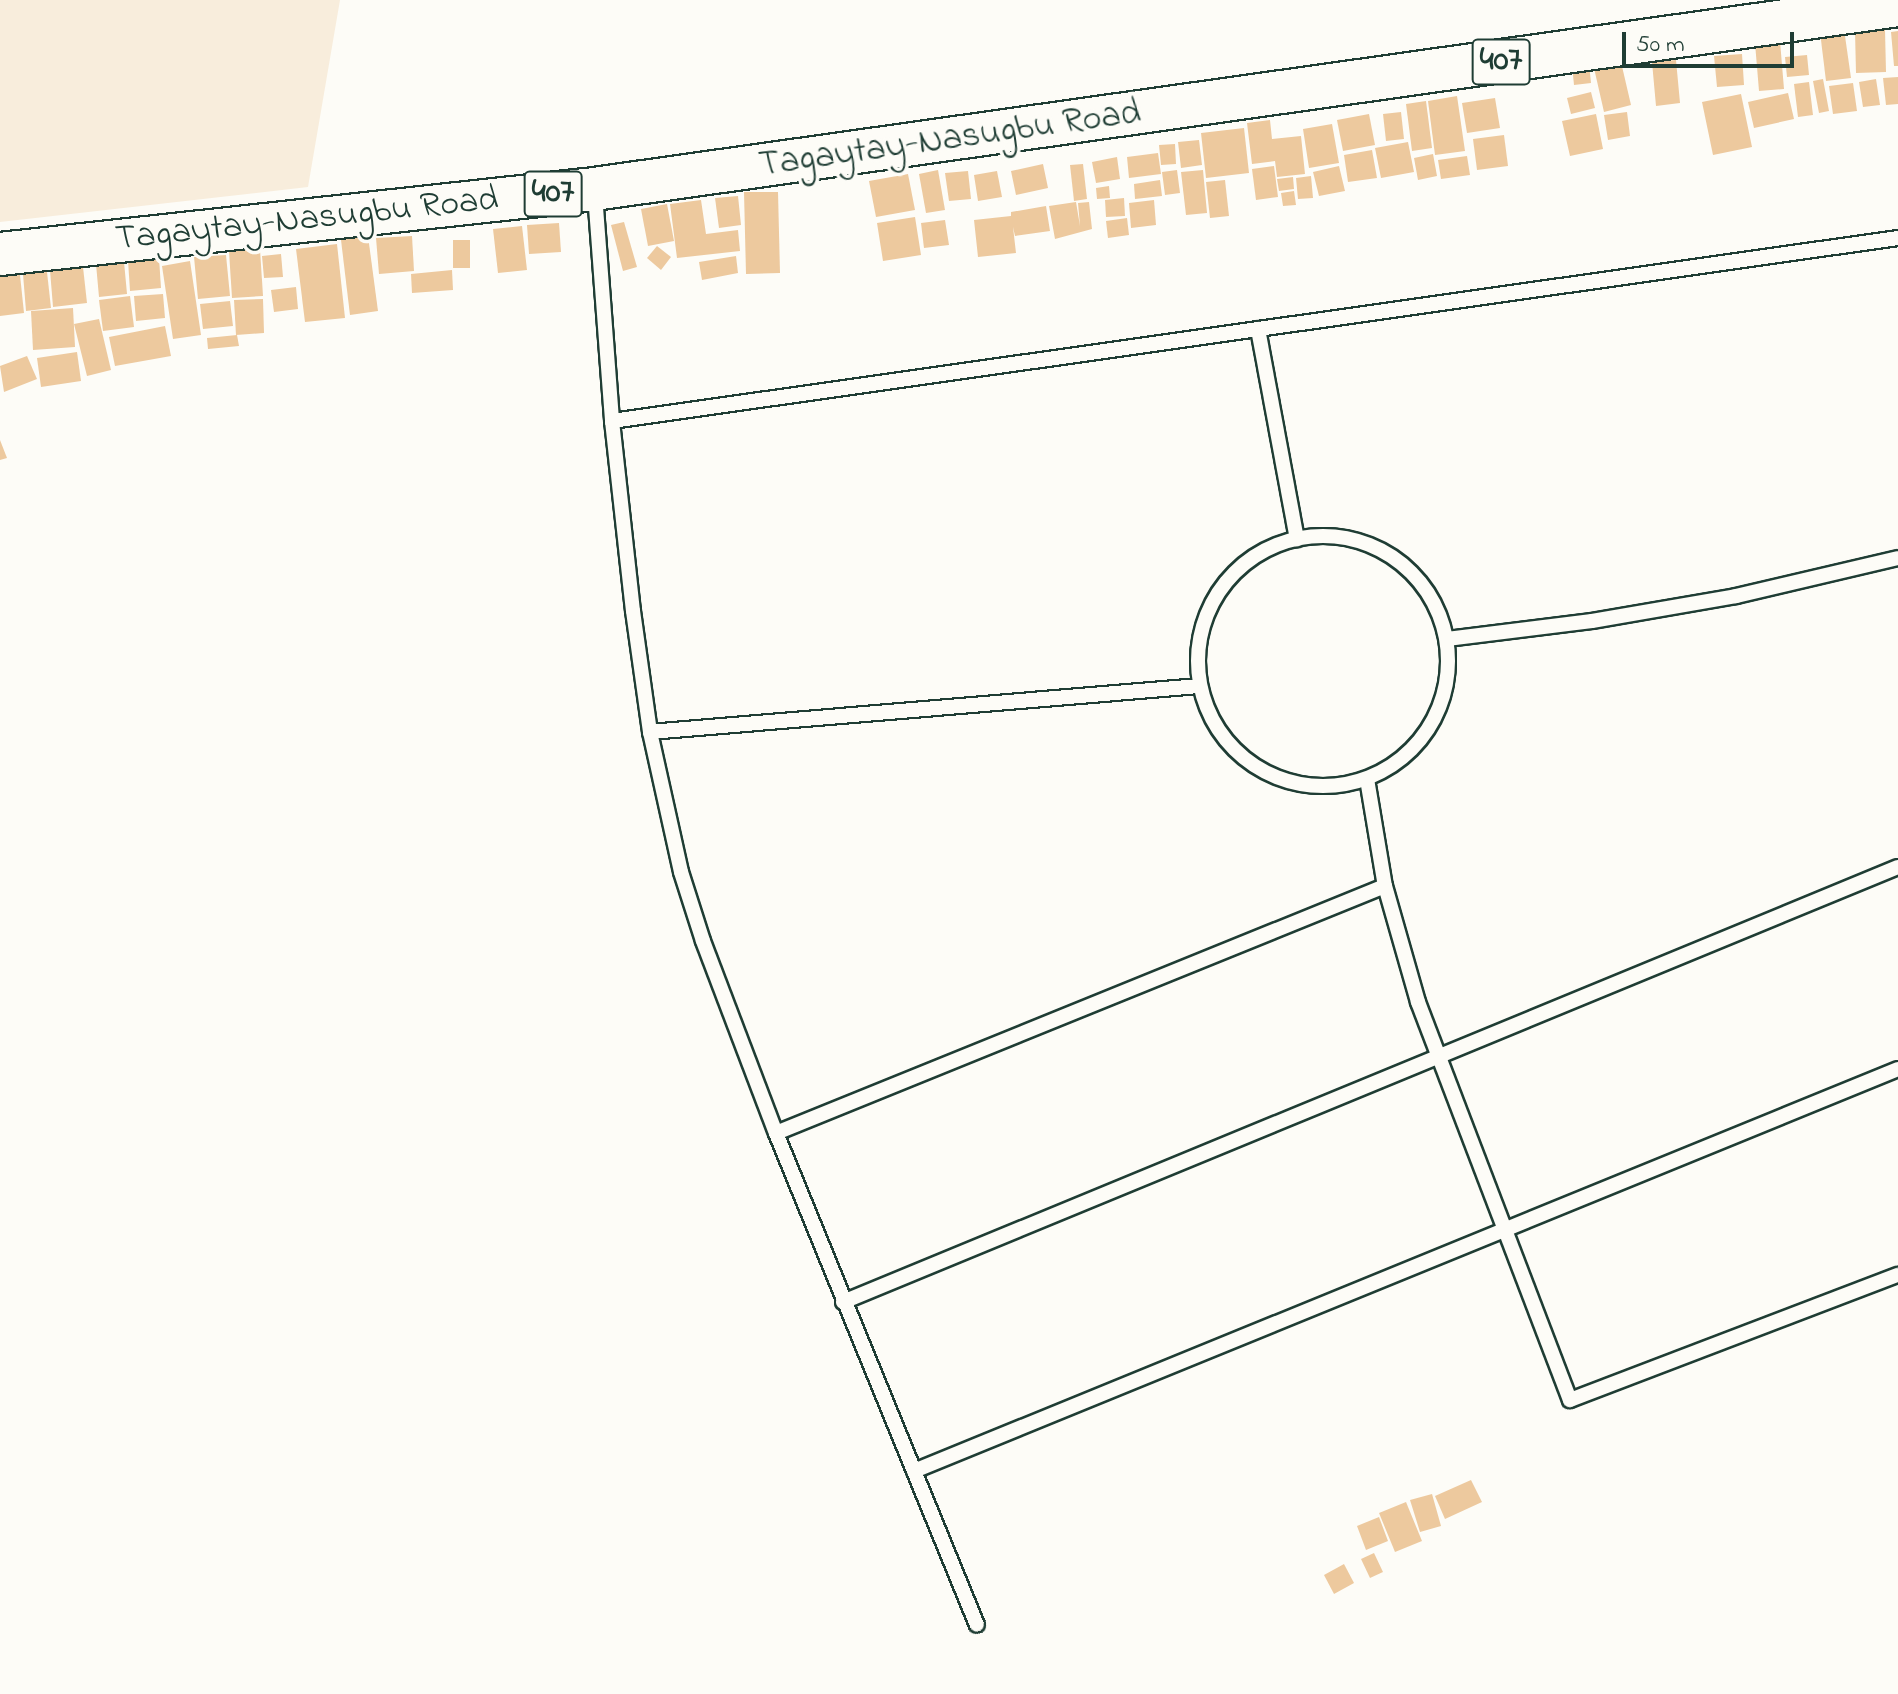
<!DOCTYPE html>
<html>
<head>
<meta charset="utf-8">
<style>
	body { margin:0 }
	#map { position:relative; width:1898px; height:1694px; overflow:hidden; background:#fdfcf7; font-family:"Indie Flower",sans-serif }
	div>[style] { position:absolute }
	.built>* { inset:0; background:#f8eddc }
	.building>* { inset:0; background:#edc99e }
	.roads { filter:drop-shadow(2px 0 #1f3d34) drop-shadow(-2px 0 #1f3d34) drop-shadow(0 2px #1f3d34) drop-shadow(0 -2px #1f3d34) }
	.service>* { height:14px; margin:-7px; padding:0 7px; transform-origin:7px; border-radius:7px; background:#fdfcf7 }
	.service>.ring { margin:-7px; padding:0; box-sizing:content-box; background:none; border:14px solid #fdfcf7; border-radius:50% }
	.primary>* { height:42px; margin:-21px; padding:0 21px; transform-origin:21px; border-radius:21px; background:#fdfcf7 }
	span { translate:-50% -50%; white-space:nowrap; text-align:center; line-height:1.15; -webkit-text-stroke:7px #fdfcf7; paint-order:stroke }
	.shield-label span { padding:2px 6px; background:#fdfcf7; border:2px solid; border-radius:6px; -webkit-text-stroke-width:0 }
	.shield-label { font-size:34px; color:#1f3d34; font-weight:700 }
	.street-label { font-size:36px; color:#1f3d34 }
	.scale { position:absolute; left:1622px; top:32px; width:172px; height:36px; box-sizing:border-box; border:4px solid #1f3d34; border-top:0; padding-left:10px; font-size:24px; line-height:28px; white-space:nowrap; color:#1f3d34; -webkit-text-stroke:6px #fdfcf7; paint-order:stroke }
</style>
</head>
<body>
<div id="map">
	<div class="built">
		<i style="clip-path:polygon(0 0,340px 0,308px 187px,0 222px)"></i>
	</div>
	<div class="building">
		<i style="clip-path:polygon(1844px 29px,1851px 78px,1826px 81px,1820px 32px)"></i>
		<i style="clip-path:polygon(1885px 30px,1886px 72px,1856px 73px,1855px 31px)"></i>
		<i style="clip-path:polygon(1898px 31px,1898px 66px,1894px 66px,1891px 32px)"></i>
		<i style="clip-path:polygon(1780px 41px,1784px 89px,1759px 91px,1755px 43px)"></i>
		<i style="clip-path:polygon(1742px 54px,1744px 85px,1717px 87px,1714px 56px)"></i>
		<i style="clip-path:polygon(1807px 55px,1809px 75px,1787px 77px,1785px 57px)"></i>
		<i style="clip-path:polygon(1676px 60px,1680px 103px,1656px 106px,1652px 62px)"></i>
		<i style="clip-path:polygon(1621px 62px,1631px 105px,1604px 112px,1594px 68px)"></i>
		<i style="clip-path:polygon(1589px 64px,1591px 83px,1574px 85px,1572px 65px)"></i>
		<i style="clip-path:polygon(1898px 77px,1898px 104px,1886px 105px,1883px 78px)"></i>
		<i style="clip-path:polygon(1823px 79px,1829px 111px,1819px 113px,1813px 81px)"></i>
		<i style="clip-path:polygon(1876px 79px,1880px 105px,1863px 107px,1859px 82px)"></i>
		<i style="clip-path:polygon(1809px 82px,1813px 115px,1798px 117px,1794px 84px)"></i>
		<i style="clip-path:polygon(1853px 83px,1857px 111px,1833px 114px,1829px 86px)"></i>
		<i style="clip-path:polygon(1591px 92px,1595px 108px,1571px 114px,1567px 98px)"></i>
		<i style="clip-path:polygon(1788px 93px,1794px 119px,1754px 128px,1748px 102px)"></i>
		<i style="clip-path:polygon(1741px 94px,1752px 147px,1713px 155px,1702px 102px)"></i>
		<i style="clip-path:polygon(1457px 96px,1465px 151px,1435px 155px,1428px 101px)"></i>
		<i style="clip-path:polygon(1495px 98px,1500px 128px,1467px 133px,1462px 103px)"></i>
		<i style="clip-path:polygon(1426px 101px,1432px 148px,1412px 151px,1406px 104px)"></i>
		<i style="clip-path:polygon(1401px 112px,1404px 139px,1386px 141px,1383px 114px)"></i>
		<i style="clip-path:polygon(1627px 112px,1630px 136px,1608px 140px,1604px 115px)"></i>
		<i style="clip-path:polygon(1369px 114px,1375px 145px,1343px 151px,1337px 120px)"></i>
		<i style="clip-path:polygon(1596px 114px,1603px 149px,1570px 156px,1562px 121px)"></i>
		<i style="clip-path:polygon(1270px 120px,1272px 139px,1301px 136px,1305px 174px,1277px 177px,1275px 161px,1252px 164px,1247px 123px)"></i>
		<i style="clip-path:polygon(1332px 124px,1339px 163px,1309px 168px,1303px 129px)"></i>
		<i style="clip-path:polygon(1244px 128px,1249px 173px,1206px 178px,1201px 133px)"></i>
		<i style="clip-path:polygon(1504px 135px,1508px 166px,1477px 170px,1473px 139px)"></i>
		<i style="clip-path:polygon(1199px 140px,1202px 165px,1181px 168px,1178px 142px)"></i>
		<i style="clip-path:polygon(1408px 142px,1414px 172px,1381px 178px,1375px 148px)"></i>
		<i style="clip-path:polygon(1175px 144px,1176px 164px,1161px 165px,1159px 145px)"></i>
		<i style="clip-path:polygon(1372px 150px,1377px 178px,1348px 182px,1344px 155px)"></i>
		<i style="clip-path:polygon(1158px 153px,1161px 174px,1129px 178px,1127px 157px)"></i>
		<i style="clip-path:polygon(1433px 154px,1437px 176px,1418px 180px,1414px 158px)"></i>
		<i style="clip-path:polygon(1467px 156px,1470px 175px,1441px 179px,1438px 160px)"></i>
		<i style="clip-path:polygon(1117px 157px,1120px 179px,1096px 183px,1092px 162px)"></i>
		<i style="clip-path:polygon(1043px 164px,1048px 188px,1016px 195px,1011px 171px)"></i>
		<i style="clip-path:polygon(1083px 164px,1087px 199px,1074px 201px,1070px 165px)"></i>
		<i style="clip-path:polygon(1274px 166px,1278px 197px,1256px 200px,1252px 169px)"></i>
		<i style="clip-path:polygon(1339px 166px,1345px 191px,1319px 196px,1313px 172px)"></i>
		<i style="clip-path:polygon(938px 170px,945px 210px,926px 213px,919px 174px)"></i>
		<i style="clip-path:polygon(1177px 170px,1180px 193px,1165px 195px,1162px 172px)"></i>
		<i style="clip-path:polygon(1203px 170px,1207px 213px,1186px 215px,1181px 172px)"></i>
		<i style="clip-path:polygon(968px 171px,971px 199px,949px 201px,945px 173px)"></i>
		<i style="clip-path:polygon(997px 171px,1002px 197px,978px 201px,974px 175px)"></i>
		<i style="clip-path:polygon(908px 174px,915px 210px,876px 217px,869px 181px)"></i>
		<i style="clip-path:polygon(1311px 176px,1313px 198px,1298px 199px,1296px 178px)"></i>
		<i style="clip-path:polygon(1293px 177px,1294px 189px,1279px 191px,1277px 179px)"></i>
		<i style="clip-path:polygon(1160px 180px,1162px 196px,1135px 199px,1134px 184px)"></i>
		<i style="clip-path:polygon(1225px 180px,1229px 216px,1210px 218px,1206px 182px)"></i>
		<i style="clip-path:polygon(1109px 186px,1110px 198px,1097px 199px,1096px 188px)"></i>
		<i style="clip-path:polygon(1294px 191px,1296px 205px,1283px 206px,1281px 193px)"></i>
		<i style="clip-path:polygon(744px 192px,778px 192px,780px 273px,746px 274px)"></i>
		<i style="clip-path:polygon(738px 196px,741px 225px,719px 228px,715px 198px)"></i>
		<i style="clip-path:polygon(1124px 198px,1125px 216px,1106px 217px,1105px 200px)"></i>
		<i style="clip-path:polygon(701px 200px,706px 234px,738px 230px,740px 251px,677px 258px,670px 204px)"></i>
		<i style="clip-path:polygon(1154px 200px,1156px 225px,1131px 228px,1129px 203px)"></i>
		<i style="clip-path:polygon(1076px 202px,1080px 226px,1078px 203px,1089px 202px,1092px 229px,1055px 239px,1049px 206px)"></i>
		<i style="clip-path:polygon(667px 204px,674px 241px,648px 246px,641px 209px)"></i>
		<i style="clip-path:polygon(1046px 206px,1050px 231px,1015px 236px,1013px 227px,1016px 253px,978px 257px,974px 220px,1011px 216px,1011px 212px)"></i>
		<i style="clip-path:polygon(915px 217px,921px 255px,883px 261px,877px 223px)"></i>
		<i style="clip-path:polygon(1127px 218px,1129px 235px,1108px 238px,1106px 221px)"></i>
		<i style="clip-path:polygon(945px 220px,949px 245px,924px 248px,921px 223px)"></i>
		<i style="clip-path:polygon(624px 222px,637px 267px,623px 271px,611px 225px)"></i>
		<i style="clip-path:polygon(559px 223px,561px 252px,529px 254px,527px 225px)"></i>
		<i style="clip-path:polygon(522px 226px,527px 270px,498px 273px,493px 229px)"></i>
		<i style="clip-path:polygon(368px 236px,378px 311px,350px 315px,341px 240px)"></i>
		<i style="clip-path:polygon(412px 236px,414px 271px,379px 274px,376px 238px)"></i>
		<i style="clip-path:polygon(453px 240px,470px 240px,470px 268px,453px 268px)"></i>
		<i style="clip-path:polygon(337px 244px,345px 318px,305px 322px,296px 249px)"></i>
		<i style="clip-path:polygon(657px 246px,671px 257px,661px 270px,647px 258px)"></i>
		<i style="clip-path:polygon(260px 249px,263px 296px,232px 298px,229px 251px)"></i>
		<i style="clip-path:polygon(281px 254px,283px 277px,264px 278px,262px 256px)"></i>
		<i style="clip-path:polygon(226px 255px,230px 296px,198px 299px,194px 257px)"></i>
		<i style="clip-path:polygon(736px 256px,738px 273px,702px 280px,699px 262px)"></i>
		<i style="clip-path:polygon(159px 258px,161px 288px,130px 291px,128px 260px)"></i>
		<i style="clip-path:polygon(190px 261px,201px 335px,173px 339px,162px 266px)"></i>
		<i style="clip-path:polygon(124px 262px,127px 294px,99px 297px,96px 264px)"></i>
		<i style="clip-path:polygon(83px 267px,87px 303px,53px 307px,50px 270px)"></i>
		<i style="clip-path:polygon(452px 270px,453px 290px,412px 293px,411px 274px)"></i>
		<i style="clip-path:polygon(47px 272px,51px 308px,26px 311px,23px 274px)"></i>
		<i style="clip-path:polygon(20px 275px,24px 313px,0 316px,0 277px)"></i>
		<i style="clip-path:polygon(296px 287px,298px 309px,274px 312px,271px 290px)"></i>
		<i style="clip-path:polygon(163px 294px,165px 318px,136px 321px,134px 296px)"></i>
		<i style="clip-path:polygon(130px 296px,134px 327px,103px 331px,99px 300px)"></i>
		<i style="clip-path:polygon(263px 299px,264px 333px,236px 335px,234px 300px)"></i>
		<i style="clip-path:polygon(230px 301px,233px 326px,203px 329px,200px 304px)"></i>
		<i style="clip-path:polygon(73px 308px,75px 347px,33px 350px,31px 311px)"></i>
		<i style="clip-path:polygon(99px 319px,111px 370px,87px 376px,74px 324px)"></i>
		<i style="clip-path:polygon(165px 326px,171px 356px,115px 366px,109px 337px)"></i>
		<i style="clip-path:polygon(237px 335px,239px 346px,208px 349px,207px 338px)"></i>
		<i style="clip-path:polygon(77px 352px,81px 381px,41px 387px,37px 358px)"></i>
		<i style="clip-path:polygon(27px 356px,37px 379px,4px 392px,0 366px)"></i>
		<i style="clip-path:polygon(0 440px,7px 458px,0 460px)"></i>
		<i style="clip-path:polygon(1471px 1480px,1482px 1502px,1445px 1519px,1435px 1496px)"></i>
		<i style="clip-path:polygon(1432px 1494px,1441px 1526px,1420px 1532px,1410px 1500px)"></i>
		<i style="clip-path:polygon(1406px 1502px,1422px 1541px,1395px 1552px,1379px 1513px)"></i>
		<i style="clip-path:polygon(1379px 1517px,1388px 1541px,1366px 1550px,1357px 1526px)"></i>
		<i style="clip-path:polygon(1374px 1553px,1383px 1572px,1370px 1578px,1361px 1559px)"></i>
		<i style="clip-path:polygon(1344px 1564px,1354px 1583px,1334px 1594px,1324px 1575px)"></i>
	</div>
	<div class="roads">
		<div class="service">
			<i style="left:595px;top:194px;width:228px;rotate:85.7deg"></i>
			<i style="left:612px;top:421px;width:191px;rotate:83.7deg"></i>
			<i style="left:633px;top:611px;width:122px;rotate:82deg"></i>
			<i style="left:650px;top:732px;width:143px;rotate:77.5deg"></i>
			<i style="left:681px;top:872px;width:72px;rotate:72.3deg"></i>
			<i style="left:703px;top:941px;width:205px;rotate:69.2deg"></i>
			<i style="left:776px;top:1133px;width:531px;rotate:67.78deg"></i>
			<i style="left:1258px;top:329px;width:214px;rotate:79.5deg"></i>
			<i style="left:612px;top:421px;width:1299px;rotate:-8.1deg"></i>
			<i class="ring" style="left:1198px;top:536px;width:236px;height:236px"></i>
			<i style="left:1447px;top:639px;width:146px;rotate:-7.1deg"></i>
			<i style="left:1592px;top:621px;width:146px;rotate:-9.8deg"></i>
			<i style="left:1736px;top:596px;width:166px;rotate:-13.2deg"></i>
			<i style="left:650px;top:732px;width:551px;rotate:-4.79deg"></i>
			<i style="left:1367px;top:779px;width:109px;rotate:80.5deg"></i>
			<i style="left:1385px;top:886px;width:121px;rotate:74.1deg"></i>
			<i style="left:1418px;top:1002px;width:426px;rotate:69.1deg"></i>
			<i style="left:1570px;top:1400px;width:351px;rotate:-20.9deg"></i>
			<i style="left:776px;top:1133px;width:657px;rotate:-22.08deg"></i>
			<i style="left:843px;top:1302px;width:1141px;rotate:-22.41deg"></i>
			<i style="left:914px;top:1471px;width:1063px;rotate:-22.22deg"></i>
		</div>
		<div class="primary">
			<i style="left:0;top:254px;width:598px;rotate:-6.24deg"></i>
			<i style="left:594px;top:189px;width:1317px;rotate:-8.03deg"></i>
		</div>
	</div>
	<div class="shield-label">
		<span style="left:1501px;top:62px">407</span>
		<span style="left:553px;top:194px">407</span>
	</div>
	<div class="street-label">
		<span style="left:950px;top:140px;rotate:-8deg">Tagaytay-Nasugbu Road</span>
		<span style="left:307px;top:220px;rotate:-6deg">Tagaytay-Nasugbu Road</span>
	</div>
	<div class="scale">50 m</div>
</div>
</body>
</html>
